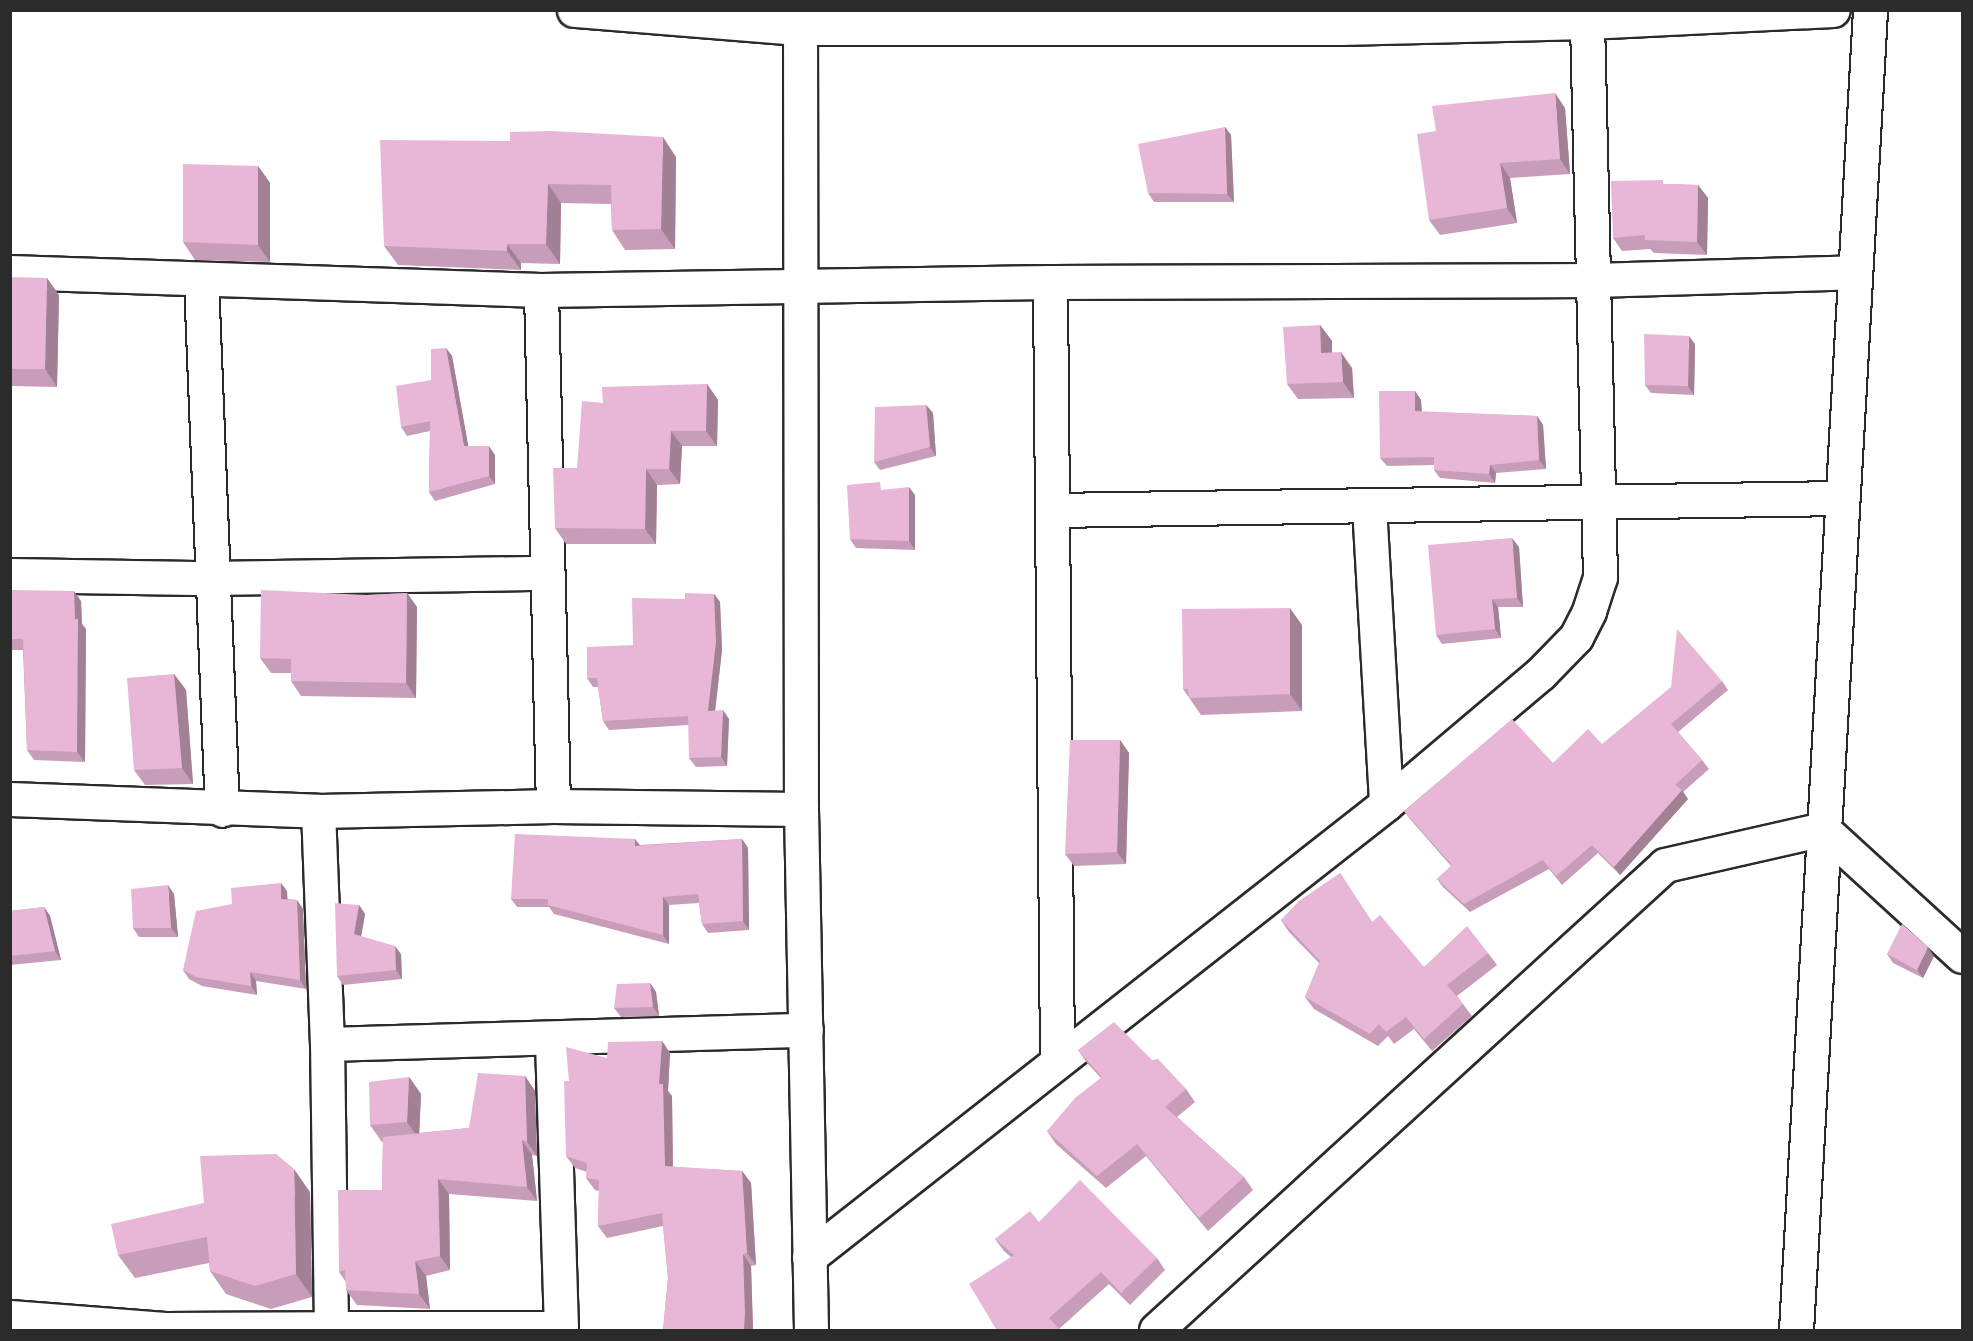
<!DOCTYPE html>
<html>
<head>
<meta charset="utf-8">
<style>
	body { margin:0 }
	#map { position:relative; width:1973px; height:1341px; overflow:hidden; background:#fff; font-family:"Gochi Hand",sans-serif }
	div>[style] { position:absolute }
	.roads { filter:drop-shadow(2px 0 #2b2b2b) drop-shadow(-2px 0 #2b2b2b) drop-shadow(0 2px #2b2b2b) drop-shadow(0 -2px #2b2b2b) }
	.minor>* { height:33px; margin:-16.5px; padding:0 16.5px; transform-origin:16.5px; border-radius:16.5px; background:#fff }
	.wall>* { inset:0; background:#c89db9 }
	.shaded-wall>* { inset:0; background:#a28096 }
	.building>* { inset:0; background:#e8b7d7 }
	span { translate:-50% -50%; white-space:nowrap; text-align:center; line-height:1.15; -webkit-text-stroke:4.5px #fff; paint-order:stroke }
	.frame { position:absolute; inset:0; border:12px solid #2b2b2b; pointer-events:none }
</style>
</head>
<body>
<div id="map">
	<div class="roads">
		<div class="minor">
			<i style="left:574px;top:10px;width:227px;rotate:4.6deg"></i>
			<i style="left:800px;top:28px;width:540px"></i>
			<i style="left:1340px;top:28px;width:247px;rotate:-1.4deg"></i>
			<i style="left:1587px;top:22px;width:246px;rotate:-2.8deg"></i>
			<i style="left:800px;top:10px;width:799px;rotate:89.93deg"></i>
			<i style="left:801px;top:809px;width:521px;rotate:88.9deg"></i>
			<i style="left:10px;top:272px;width:531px;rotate:1.94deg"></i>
			<i style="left:541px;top:290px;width:509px;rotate:-0.9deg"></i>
			<i style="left:201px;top:281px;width:529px;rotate:87.73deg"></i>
			<i style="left:541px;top:290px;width:516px;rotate:88.67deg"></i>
			<i style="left:1369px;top:506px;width:298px;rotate:86.7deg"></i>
			<i style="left:1052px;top:510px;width:790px;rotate:-0.87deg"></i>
			<i style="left:10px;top:575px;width:200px;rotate:0.9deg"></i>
			<i style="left:210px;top:578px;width:335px;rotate:-0.9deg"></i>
			<i style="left:10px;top:799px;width:308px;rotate:2.2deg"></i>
			<i style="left:318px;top:811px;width:235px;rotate:-1.2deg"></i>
			<i style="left:553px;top:806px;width:248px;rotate:0.7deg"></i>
			<i style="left:327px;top:1044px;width:479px;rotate:-1.7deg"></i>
			<i style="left:1057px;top:1060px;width:778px;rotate:-90.52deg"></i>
			<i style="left:1050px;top:282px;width:543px;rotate:-0.21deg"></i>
			<i style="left:1593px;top:280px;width:262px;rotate:-1.7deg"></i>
			<i style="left:809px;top:1257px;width:734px;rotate:-38.14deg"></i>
			<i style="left:1386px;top:804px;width:202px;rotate:-40.2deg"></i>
			<i style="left:1540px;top:674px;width:52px;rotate:-45.8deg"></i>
			<i style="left:1576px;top:637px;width:29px;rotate:-63deg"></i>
			<i style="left:1589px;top:611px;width:36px;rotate:-72deg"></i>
			<i style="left:1600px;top:577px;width:555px;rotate:-91.34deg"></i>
			<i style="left:10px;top:1317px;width:155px;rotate:4.4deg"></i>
			<i style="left:165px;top:1329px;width:166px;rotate:-0.3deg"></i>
			<i style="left:331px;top:1328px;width:284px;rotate:-90.8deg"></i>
			<i style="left:327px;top:1044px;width:233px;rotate:-92.2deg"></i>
			<i style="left:331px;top:1328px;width:230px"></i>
			<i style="left:561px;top:1328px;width:288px;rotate:-91.8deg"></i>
			<i style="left:1156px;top:1330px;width:689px;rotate:-42.41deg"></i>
			<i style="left:1665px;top:865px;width:162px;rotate:-12.8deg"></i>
			<i style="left:1823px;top:829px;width:188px;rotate:42.4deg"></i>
			<i style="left:1796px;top:1330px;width:1322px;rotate:-86.79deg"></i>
		</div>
	</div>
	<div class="wall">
		<i style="clip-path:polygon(1565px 108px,1570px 174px,1510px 178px,1517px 223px,1440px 235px,1429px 220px)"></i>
		<i style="clip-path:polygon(1225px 127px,1231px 135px,1234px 202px,1154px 202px,1148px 193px)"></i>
		<i style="clip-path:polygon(510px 141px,676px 157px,675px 249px,625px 250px,612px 230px,611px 204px,561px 203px,560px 264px,521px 263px,521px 270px,398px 265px,384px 246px)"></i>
		<i style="clip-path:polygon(258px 166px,270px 183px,270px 262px,195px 260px,183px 242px)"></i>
		<i style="clip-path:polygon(1666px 184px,1698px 185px,1708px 198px,1707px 255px,1654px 253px,1650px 249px,1622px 251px,1613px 238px)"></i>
		<i style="clip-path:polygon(10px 277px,59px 295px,57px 387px,10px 386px)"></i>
		<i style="clip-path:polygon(1320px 325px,1332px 341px,1332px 352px,1352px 368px,1354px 398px,1298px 399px,1287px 384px)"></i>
		<i style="clip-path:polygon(1695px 344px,1694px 395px,1651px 393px,1645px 385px)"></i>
		<i style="clip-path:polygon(446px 348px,452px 356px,468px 446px,495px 455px,495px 484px,435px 501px,429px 492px,430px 431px,407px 436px,401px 427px,431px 380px)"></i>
		<i style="clip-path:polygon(707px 384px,718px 400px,717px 446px,682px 446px,680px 484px,657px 485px,656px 544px,566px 544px,555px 528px,603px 403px)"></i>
		<i style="clip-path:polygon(1415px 391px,1421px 400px,1422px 412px,1537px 416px,1543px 425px,1546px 469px,1496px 473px,1495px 483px,1440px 478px,1434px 470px,1434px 465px,1387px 466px,1380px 458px)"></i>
		<i style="clip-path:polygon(926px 405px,933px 413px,936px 456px,880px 470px,874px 462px)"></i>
		<i style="clip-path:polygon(915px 495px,915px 550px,856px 548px,850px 539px)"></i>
		<i style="clip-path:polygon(1519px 547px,1523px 607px,1498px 607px,1501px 638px,1442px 644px,1436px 635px)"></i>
		<i style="clip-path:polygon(10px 590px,81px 601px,82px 624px,86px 629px,85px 762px,34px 760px,27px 750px,23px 650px,10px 650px)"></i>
		<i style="clip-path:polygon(407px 593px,417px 607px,416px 698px,301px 696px,291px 681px,291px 673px,271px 673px,260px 658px,367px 595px)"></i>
		<i style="clip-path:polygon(714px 594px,720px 602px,722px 650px,715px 711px,729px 719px,727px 766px,696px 767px,689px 758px,689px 725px,609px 730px,603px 721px,598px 687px,593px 687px,587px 678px,633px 645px,685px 599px)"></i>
		<i style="clip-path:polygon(1302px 625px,1302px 711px,1201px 715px,1183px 689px)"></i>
		<i style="clip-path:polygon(174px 674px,186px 690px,193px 784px,145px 785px,134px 770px)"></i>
		<i style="clip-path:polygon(1722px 681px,1728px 690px,1678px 732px,1702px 760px,1709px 769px,1683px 792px,1688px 799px,1620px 875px,1598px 853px,1562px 885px,1549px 869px,1470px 912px,1443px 887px,1437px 879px,1451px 866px,1410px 819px,1404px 811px,1553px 763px,1602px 744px)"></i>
		<i style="clip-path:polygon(1120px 740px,1129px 753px,1126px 864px,1074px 866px,1065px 854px)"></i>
		<i style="clip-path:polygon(635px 839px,640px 845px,742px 839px,748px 848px,749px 930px,708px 933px,702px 924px,699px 903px,669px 905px,669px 944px,554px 914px,549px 907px,517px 907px,511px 899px)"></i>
		<i style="clip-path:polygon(1340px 873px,1372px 922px,1424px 967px,1488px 953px,1497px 965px,1457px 996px,1472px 1016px,1432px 1051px,1414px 1029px,1394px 1044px,1388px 1036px,1378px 1046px,1314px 1009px,1305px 997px,1319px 963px,1289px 932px,1281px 920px)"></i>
		<i style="clip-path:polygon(287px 891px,287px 899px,297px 900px,303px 909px,306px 989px,256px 981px,257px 995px,202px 986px,189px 979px,183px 970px,232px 904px)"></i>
		<i style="clip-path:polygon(174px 894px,178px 937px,139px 937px,133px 928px)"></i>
		<i style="clip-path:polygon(359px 905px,365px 914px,361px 936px,401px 954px,402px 979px,343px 985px,337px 976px)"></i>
		<i style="clip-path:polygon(44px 907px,50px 916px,61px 960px,10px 965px,10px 911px)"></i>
		<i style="clip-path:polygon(1887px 954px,1934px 956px,1923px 978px,1893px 963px)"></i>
		<i style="clip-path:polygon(650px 983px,656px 992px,659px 1016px,621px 1017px,614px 1008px)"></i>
		<i style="clip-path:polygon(662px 1041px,670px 1053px,668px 1091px,672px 1096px,673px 1167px,742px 1171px,751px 1183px,756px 1265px,751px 1266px,753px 1330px,663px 1330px,668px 1278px,663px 1226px,607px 1238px,598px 1226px,599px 1191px,595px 1190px,586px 1178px,587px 1172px,575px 1168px,566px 1156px,569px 1081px,607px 1058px)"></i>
		<i style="clip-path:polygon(1078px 1050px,1152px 1060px,1186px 1089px,1195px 1102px,1177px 1117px,1244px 1177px,1253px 1190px,1208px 1231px,1146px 1156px,1106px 1188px,1056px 1144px,1047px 1131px,1101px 1078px,1087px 1063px)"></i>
		<i style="clip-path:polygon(525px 1076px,535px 1091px,537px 1156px,532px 1155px,537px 1201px,449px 1194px,450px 1270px,426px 1276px,430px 1309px,357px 1305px,346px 1290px,346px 1282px,339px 1272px,382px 1190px,383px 1142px,382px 1142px,370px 1125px,409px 1077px,421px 1094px,419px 1133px,469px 1128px)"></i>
		<i style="clip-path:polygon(310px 1192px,312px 1297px,271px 1309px,226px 1294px,210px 1271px,209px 1263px,135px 1278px,118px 1255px)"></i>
		<i style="clip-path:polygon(1039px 1222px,1157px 1258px,1165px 1270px,1130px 1305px,1109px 1284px,1059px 1329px,996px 1329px,1011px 1257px,1004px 1251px,995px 1239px)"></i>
	</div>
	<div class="shaded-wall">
		<i style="clip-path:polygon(1555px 93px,1565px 108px,1570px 174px,1560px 159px)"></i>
		<i style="clip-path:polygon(1225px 127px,1231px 135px,1234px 202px,1227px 194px)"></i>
		<i style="clip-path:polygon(663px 137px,676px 157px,675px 249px,661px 229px)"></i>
		<i style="clip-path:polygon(1500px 163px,1510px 178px,1517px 223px,1507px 208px)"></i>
		<i style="clip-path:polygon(258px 166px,270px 183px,270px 262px,258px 245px)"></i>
		<i style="clip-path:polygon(548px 184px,561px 203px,560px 264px,546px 244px)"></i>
		<i style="clip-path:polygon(1698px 185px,1708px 198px,1707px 255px,1697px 242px)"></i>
		<i style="clip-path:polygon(507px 244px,521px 263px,521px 270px,507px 251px)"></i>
		<i style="clip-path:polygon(47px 278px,59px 295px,57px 387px,45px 369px)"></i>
		<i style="clip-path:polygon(1320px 325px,1332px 341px,1332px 369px,1321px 353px)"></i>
		<i style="clip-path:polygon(1689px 336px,1695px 344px,1694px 395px,1688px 386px)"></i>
		<i style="clip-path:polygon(446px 348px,452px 356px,470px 455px,464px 446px)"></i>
		<i style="clip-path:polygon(1341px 352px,1352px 368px,1354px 398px,1343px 382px)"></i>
		<i style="clip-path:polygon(707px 384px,718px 400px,717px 446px,706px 431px)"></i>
		<i style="clip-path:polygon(1415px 391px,1421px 400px,1422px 420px,1415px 411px)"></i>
		<i style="clip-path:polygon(926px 405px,933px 413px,936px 456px,930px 447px)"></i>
		<i style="clip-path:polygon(1537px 416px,1543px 425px,1546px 469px,1539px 460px)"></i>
		<i style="clip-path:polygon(671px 431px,682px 446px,680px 484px,669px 469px)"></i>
		<i style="clip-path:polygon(489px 446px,495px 455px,495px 484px,489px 476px)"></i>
		<i style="clip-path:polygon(1490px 465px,1496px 473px,1495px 483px,1489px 474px)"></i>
		<i style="clip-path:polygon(646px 469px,657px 485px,656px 544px,645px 529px)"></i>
		<i style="clip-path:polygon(909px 487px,915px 495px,915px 550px,909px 541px)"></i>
		<i style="clip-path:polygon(1512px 538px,1519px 547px,1523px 607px,1517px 598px)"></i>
		<i style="clip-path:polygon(74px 591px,81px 601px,82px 624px,86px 629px,85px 762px,77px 752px)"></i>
		<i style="clip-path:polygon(407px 593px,417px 607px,416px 698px,406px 683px)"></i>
		<i style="clip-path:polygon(714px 594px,720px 602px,722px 650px,714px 720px,708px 711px)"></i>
		<i style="clip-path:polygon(1492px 599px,1498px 607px,1501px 638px,1495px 629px)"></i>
		<i style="clip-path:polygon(1290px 608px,1302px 625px,1302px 711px,1290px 694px)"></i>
		<i style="clip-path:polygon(174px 674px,186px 690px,193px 784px,182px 768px)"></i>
		<i style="clip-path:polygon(723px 710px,729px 719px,727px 766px,721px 757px)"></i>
		<i style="clip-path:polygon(1120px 740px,1129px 753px,1126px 864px,1117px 852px)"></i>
		<i style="clip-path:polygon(1682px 790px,1688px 799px,1620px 875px,1614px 867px)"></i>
		<i style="clip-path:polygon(635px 839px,641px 848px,635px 846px)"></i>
		<i style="clip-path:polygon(742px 839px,748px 848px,749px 930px,743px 921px)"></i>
		<i style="clip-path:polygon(281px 883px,287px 891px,288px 908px,281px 899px)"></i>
		<i style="clip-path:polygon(168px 885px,174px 894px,178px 937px,171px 928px)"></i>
		<i style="clip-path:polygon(663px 897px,669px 905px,669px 944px,663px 935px)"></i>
		<i style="clip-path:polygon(297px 900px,303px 909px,306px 989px,300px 980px)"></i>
		<i style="clip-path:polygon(359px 905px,365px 914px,360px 943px,354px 934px)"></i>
		<i style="clip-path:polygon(44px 907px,50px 916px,61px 960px,55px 951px)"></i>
		<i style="clip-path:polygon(395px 946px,401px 954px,402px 979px,396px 970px)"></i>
		<i style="clip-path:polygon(1928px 947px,1934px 956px,1923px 978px,1917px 970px)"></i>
		<i style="clip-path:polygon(250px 972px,256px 981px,257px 995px,251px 986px)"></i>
		<i style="clip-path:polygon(650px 983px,656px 992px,659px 1016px,653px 1007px)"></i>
		<i style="clip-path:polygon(662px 1041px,670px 1053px,668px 1091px,672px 1096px,673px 1178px,665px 1166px,659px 1084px)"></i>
		<i style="clip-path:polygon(525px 1076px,535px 1091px,537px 1156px,527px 1142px)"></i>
		<i style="clip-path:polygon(409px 1077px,421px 1094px,419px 1139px,407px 1122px)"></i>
		<i style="clip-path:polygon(522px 1140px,532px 1155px,537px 1201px,527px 1187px)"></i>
		<i style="clip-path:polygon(294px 1169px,310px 1192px,312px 1297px,296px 1274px)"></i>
		<i style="clip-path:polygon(742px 1171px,751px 1183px,756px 1265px,747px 1253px)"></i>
		<i style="clip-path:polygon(438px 1179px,449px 1194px,450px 1270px,440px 1256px)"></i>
		<i style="clip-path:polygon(743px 1254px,751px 1266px,753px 1330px,744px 1330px)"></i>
		<i style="clip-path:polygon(415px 1261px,426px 1276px,430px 1309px,419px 1294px)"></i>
	</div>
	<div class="building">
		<i style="clip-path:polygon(1555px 93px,1560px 159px,1500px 163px,1507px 208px,1429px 220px,1417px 134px,1436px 131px,1432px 106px)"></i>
		<i style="clip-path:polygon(1225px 127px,1227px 194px,1148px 193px,1138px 144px)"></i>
		<i style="clip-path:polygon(551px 131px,663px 137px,661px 229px,612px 230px,611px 185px,548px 184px,546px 244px,507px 244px,507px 251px,384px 246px,380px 140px,510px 141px,510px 132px)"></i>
		<i style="clip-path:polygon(183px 164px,258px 166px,258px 245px,183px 242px)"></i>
		<i style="clip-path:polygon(1663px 180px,1663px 184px,1698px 185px,1697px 242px,1645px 240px,1645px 235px,1613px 238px,1611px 181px)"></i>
		<i style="clip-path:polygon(10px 277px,47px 278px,45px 369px,10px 369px)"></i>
		<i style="clip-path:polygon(1320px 325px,1321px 353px,1341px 352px,1343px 382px,1287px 384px,1283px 327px)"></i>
		<i style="clip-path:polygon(1644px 334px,1689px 336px,1688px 386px,1645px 385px)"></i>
		<i style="clip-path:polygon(446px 348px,464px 446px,489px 446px,489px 476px,429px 492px,430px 421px,401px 427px,396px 386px,431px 380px,431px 349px)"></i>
		<i style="clip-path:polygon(707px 384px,706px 431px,671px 431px,669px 469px,646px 469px,645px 529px,555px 528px,553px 468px,577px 468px,582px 401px,603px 403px,602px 387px)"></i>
		<i style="clip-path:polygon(1379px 391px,1415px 391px,1415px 411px,1537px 416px,1539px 460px,1490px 465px,1489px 474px,1434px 470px,1434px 457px,1380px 458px)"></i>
		<i style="clip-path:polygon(926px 405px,930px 447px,874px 462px,875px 407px)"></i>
		<i style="clip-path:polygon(880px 482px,881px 490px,909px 487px,909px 541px,850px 539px,847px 485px)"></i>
		<i style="clip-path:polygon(1512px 538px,1517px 598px,1492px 599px,1495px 629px,1436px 635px,1428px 545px)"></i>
		<i style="clip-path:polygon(10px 590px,74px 591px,75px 619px,78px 619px,77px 752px,27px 750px,23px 639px,10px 639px)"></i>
		<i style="clip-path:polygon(261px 590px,367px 595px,407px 593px,406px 683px,291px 681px,291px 659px,260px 658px)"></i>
		<i style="clip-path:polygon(685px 593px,714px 594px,716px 642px,708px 711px,723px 710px,721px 757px,689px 758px,688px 716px,603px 721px,597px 678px,587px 678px,587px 647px,633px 645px,632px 598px,685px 599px)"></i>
		<i style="clip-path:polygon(1290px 608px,1290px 694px,1189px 698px,1188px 689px,1183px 689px,1182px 609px)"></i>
		<i style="clip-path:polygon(1677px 629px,1722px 681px,1671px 724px,1702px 760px,1675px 785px,1682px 790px,1614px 867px,1592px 845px,1556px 876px,1543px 860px,1464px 904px,1437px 879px,1452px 865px,1404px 811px,1512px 719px,1553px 763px,1588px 729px,1602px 744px,1671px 687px)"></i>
		<i style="clip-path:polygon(174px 674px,182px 768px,134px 770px,127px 678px)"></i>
		<i style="clip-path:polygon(1070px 740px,1120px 740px,1117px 852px,1065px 854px)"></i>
		<i style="clip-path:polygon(515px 834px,635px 839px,635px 846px,742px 839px,743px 921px,702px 924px,698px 894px,663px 897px,663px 935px,548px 905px,548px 899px,511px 899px)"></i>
		<i style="clip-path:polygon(1340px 873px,1372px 922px,1380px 915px,1424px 967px,1467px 926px,1488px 953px,1447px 985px,1463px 1004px,1424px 1039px,1406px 1017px,1386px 1032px,1379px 1024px,1370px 1034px,1305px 997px,1320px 961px,1281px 920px,1299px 901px)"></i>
		<i style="clip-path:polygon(281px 883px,281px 899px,297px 900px,300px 980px,250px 972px,251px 986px,196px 977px,183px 970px,196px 911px,232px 904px,231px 888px)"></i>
		<i style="clip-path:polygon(168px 885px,171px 928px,133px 928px,131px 889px)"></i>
		<i style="clip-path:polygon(335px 903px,359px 905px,354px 934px,395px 946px,396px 970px,337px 976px)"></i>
		<i style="clip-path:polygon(44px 907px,55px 951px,10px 956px,10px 911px)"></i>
		<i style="clip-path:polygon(1902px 924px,1928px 947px,1917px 970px,1887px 954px)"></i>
		<i style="clip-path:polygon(650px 983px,653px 1007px,614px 1008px,617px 984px)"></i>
		<i style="clip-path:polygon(1114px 1022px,1152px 1060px,1158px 1059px,1186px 1089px,1165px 1107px,1244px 1177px,1199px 1218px,1137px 1144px,1097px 1176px,1047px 1131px,1075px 1098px,1102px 1077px,1078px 1050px)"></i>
		<i style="clip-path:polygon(662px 1041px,659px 1084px,663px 1084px,665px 1166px,742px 1171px,747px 1253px,743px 1254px,745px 1313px,744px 1330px,663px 1330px,668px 1278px,662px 1213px,598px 1226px,599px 1180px,586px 1178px,587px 1163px,566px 1156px,564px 1081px,569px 1081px,566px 1047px,607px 1058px,608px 1042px)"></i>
		<i style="clip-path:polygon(478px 1073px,525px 1076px,527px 1142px,522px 1140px,527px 1187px,438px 1179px,440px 1256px,415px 1261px,419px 1294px,346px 1290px,345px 1270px,339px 1272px,338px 1190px,382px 1190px,383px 1137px,469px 1128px)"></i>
		<i style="clip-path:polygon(409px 1077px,407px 1122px,370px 1125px,369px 1082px)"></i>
		<i style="clip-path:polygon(276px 1154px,294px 1169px,296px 1274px,255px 1286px,210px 1271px,207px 1237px,118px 1255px,111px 1224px,204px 1203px,200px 1156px)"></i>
		<i style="clip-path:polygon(1080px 1180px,1157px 1258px,1121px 1293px,1101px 1272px,1049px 1318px,1060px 1330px,994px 1330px,996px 1329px,969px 1284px,1014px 1255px,995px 1239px,1030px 1211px,1039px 1222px)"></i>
	</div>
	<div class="frame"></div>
</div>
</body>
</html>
